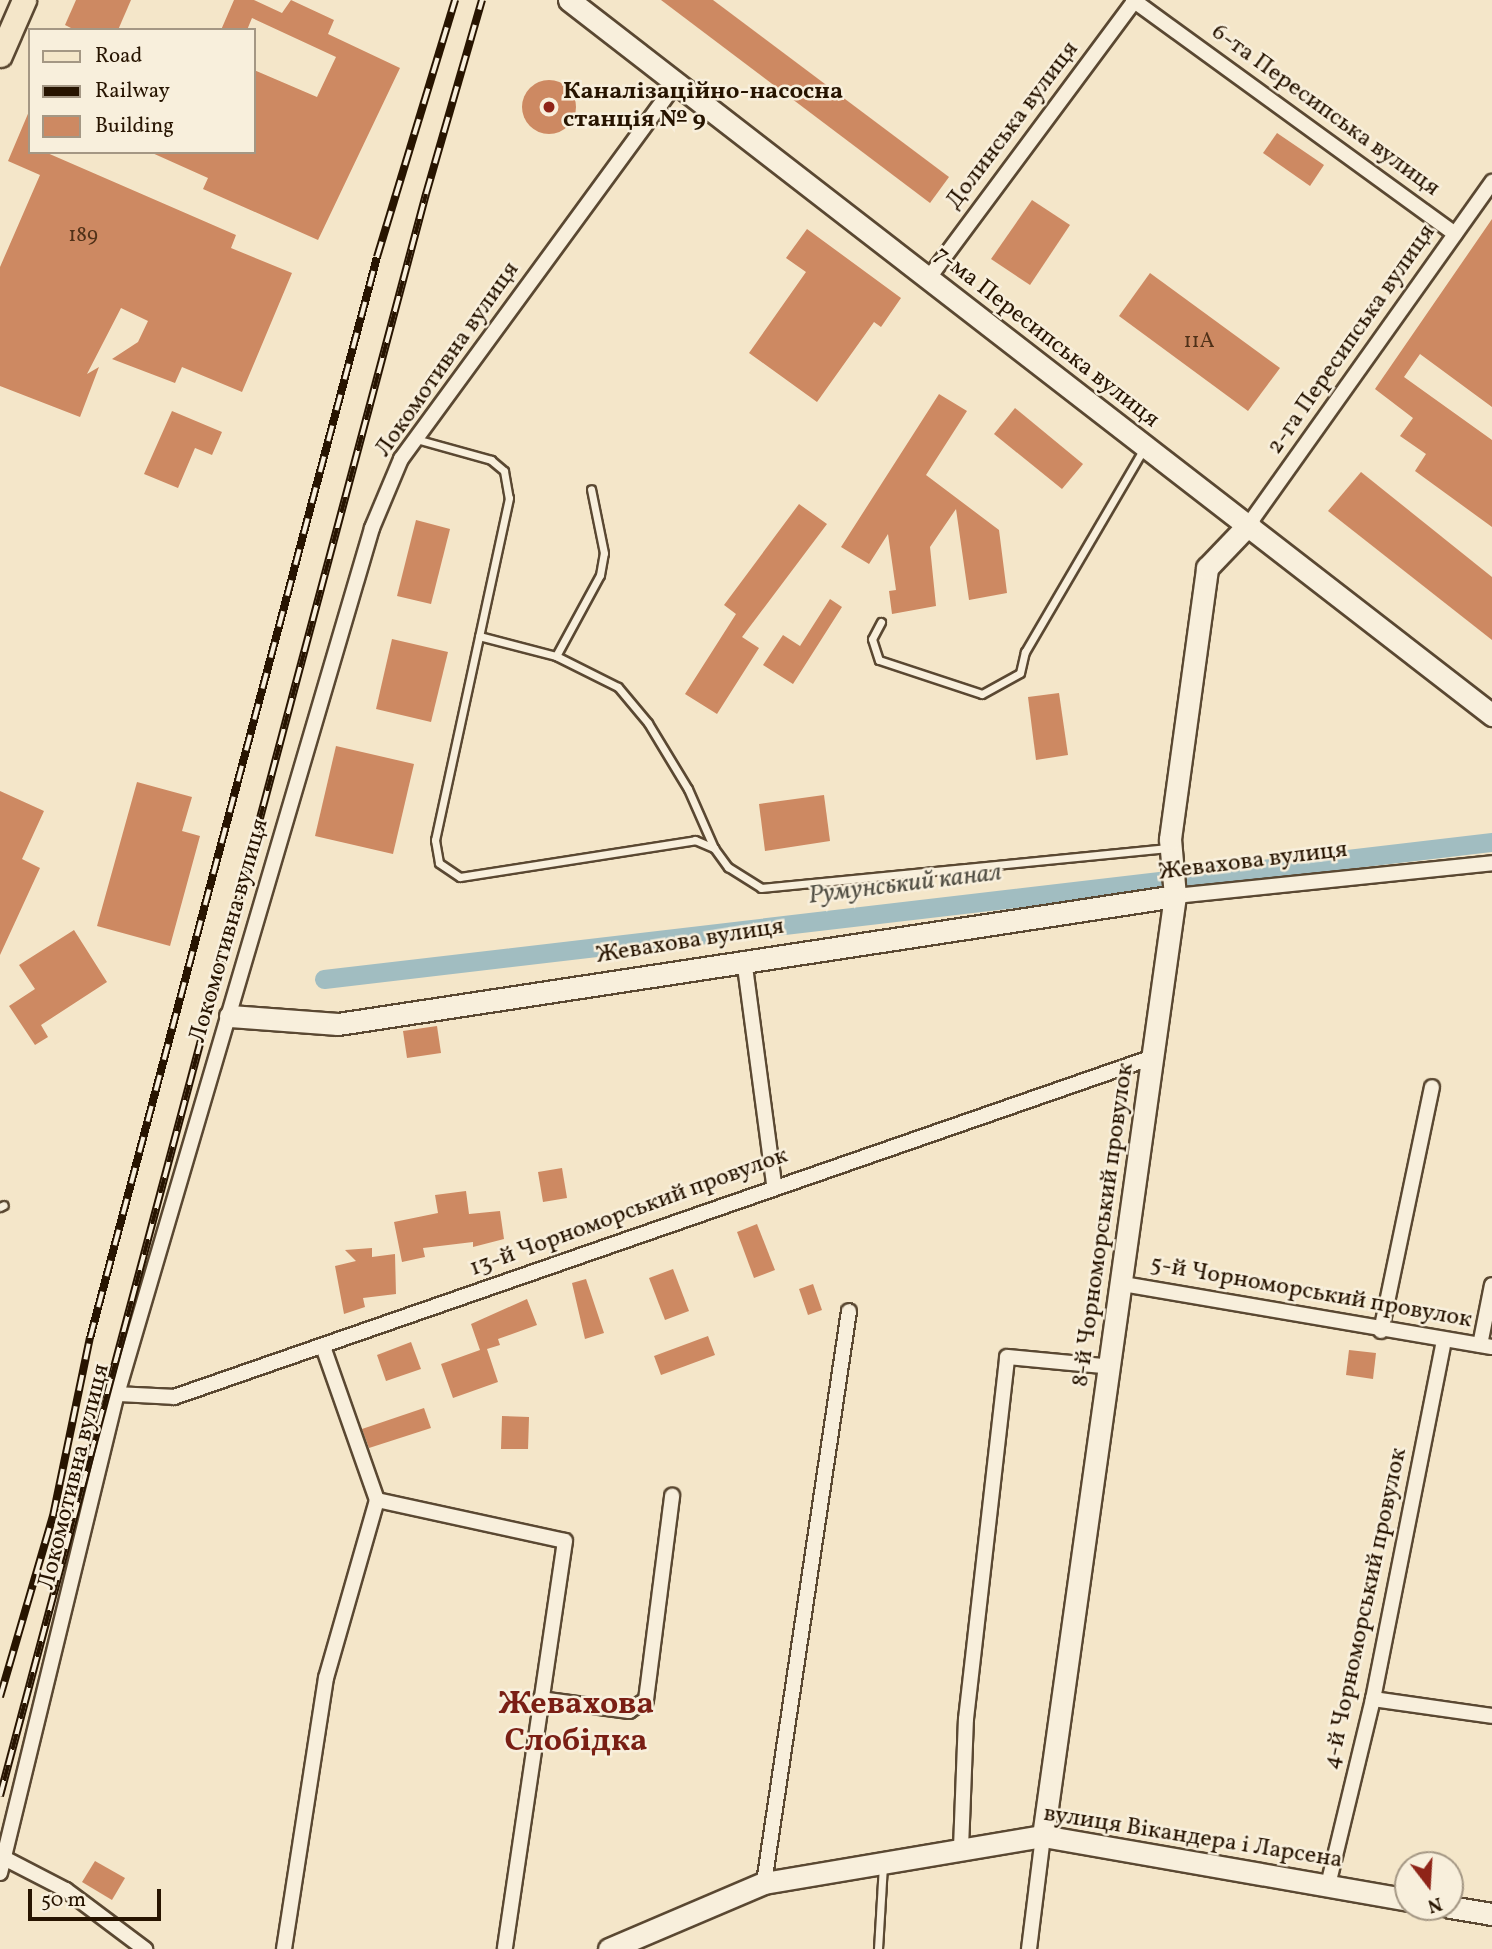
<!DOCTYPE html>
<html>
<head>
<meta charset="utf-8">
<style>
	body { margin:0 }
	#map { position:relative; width:1492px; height:1949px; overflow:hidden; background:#f4e6c9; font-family:Vollkorn,serif }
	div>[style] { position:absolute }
	.canal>* { height:19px; margin:-9.5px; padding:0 9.5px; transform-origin:9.5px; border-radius:9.5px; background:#a1bdc1 }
	.building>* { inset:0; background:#cd8962 }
	.round { border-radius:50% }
	.roads { filter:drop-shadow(2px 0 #5a4832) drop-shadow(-2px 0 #5a4832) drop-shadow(0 2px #5a4832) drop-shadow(0 -2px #5a4832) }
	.lane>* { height:7px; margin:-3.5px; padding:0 3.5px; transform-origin:3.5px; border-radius:3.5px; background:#f8efdc }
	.street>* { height:14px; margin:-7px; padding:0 7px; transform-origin:7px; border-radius:7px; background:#f8efdc }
	.secondary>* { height:21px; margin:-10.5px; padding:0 10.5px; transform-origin:10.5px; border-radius:10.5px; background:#f8efdc }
	.primary>* { height:23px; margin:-11.5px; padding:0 11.5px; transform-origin:11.5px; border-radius:11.5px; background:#f4e6c9 }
	.rail>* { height:8px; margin-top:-4px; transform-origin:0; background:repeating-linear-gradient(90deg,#f8efdc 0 16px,#271400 0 32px); box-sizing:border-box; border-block:2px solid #271400 }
	.dots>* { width:19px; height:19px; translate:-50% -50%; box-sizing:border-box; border:4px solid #f8efdc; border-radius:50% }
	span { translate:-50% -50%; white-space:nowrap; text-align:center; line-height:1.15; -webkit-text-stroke:5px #f8efdc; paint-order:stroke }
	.number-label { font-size:21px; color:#503118 }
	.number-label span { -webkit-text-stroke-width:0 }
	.poi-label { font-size:24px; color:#271400; font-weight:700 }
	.left { translate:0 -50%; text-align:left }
	.street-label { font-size:24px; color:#271400 }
	.water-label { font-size:26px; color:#524f44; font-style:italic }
	.district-label { font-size:32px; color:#7a1f14; font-weight:700 }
	.legend { position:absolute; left:28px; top:28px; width:228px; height:126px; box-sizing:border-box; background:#f8efdc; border:2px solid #a49784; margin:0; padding:9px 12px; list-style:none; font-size:21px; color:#271400 }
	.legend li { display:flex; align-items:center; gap:14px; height:35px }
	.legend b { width:35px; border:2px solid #a49784 }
	.north { position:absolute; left:1394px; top:1851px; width:70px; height:70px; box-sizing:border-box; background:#f8efdc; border:2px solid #a49784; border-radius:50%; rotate:163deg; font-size:19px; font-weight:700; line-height:28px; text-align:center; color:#271400 }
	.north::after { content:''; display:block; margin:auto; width:24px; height:32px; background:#8f2418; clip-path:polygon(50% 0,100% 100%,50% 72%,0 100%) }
	.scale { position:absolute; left:28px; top:1889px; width:133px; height:32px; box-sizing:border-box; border:4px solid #271400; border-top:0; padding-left:9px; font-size:21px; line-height:24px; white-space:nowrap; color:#271400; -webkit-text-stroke:5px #f8efdc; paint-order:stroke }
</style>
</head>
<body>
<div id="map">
	<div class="canal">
		<i style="left:324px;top:979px;width:1176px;rotate:-6.69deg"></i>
	</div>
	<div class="building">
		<i style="clip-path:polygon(76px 0,131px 0,118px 30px,75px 30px,65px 25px)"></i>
		<i style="clip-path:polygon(234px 0,254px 0,282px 13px,291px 0,334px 20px,328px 34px,400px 68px,318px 240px,203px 189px,208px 178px,150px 152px,254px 152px,254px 70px,317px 97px,336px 57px,252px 18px,247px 30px,221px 30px)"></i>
		<i style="clip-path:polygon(661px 0,713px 0,949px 177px,930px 203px)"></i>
		<i class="round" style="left:522px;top:80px;width:54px;height:54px"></i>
		<i style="clip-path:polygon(30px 109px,30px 152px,45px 152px,236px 235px,231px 248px,292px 273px,242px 392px,182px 367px,175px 383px,112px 359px,138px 342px,148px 321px,121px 308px,87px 374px,99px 367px,80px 417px,0 386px,0 267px,40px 175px,8px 161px)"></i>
		<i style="clip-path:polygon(1277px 133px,1324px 165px,1310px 186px,1263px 153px)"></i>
		<i style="clip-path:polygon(1032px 200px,1070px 225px,1030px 285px,991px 259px)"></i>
		<i style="clip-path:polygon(1492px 219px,1492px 407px,1420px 354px,1404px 377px,1492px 440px,1492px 527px,1415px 471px,1426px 454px,1400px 436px,1413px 418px,1375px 389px)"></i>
		<i style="clip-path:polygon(807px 229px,901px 298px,881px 327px,874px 322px,817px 402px,749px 353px,806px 272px,786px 258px)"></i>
		<i style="clip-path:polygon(1150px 273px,1280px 368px,1248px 411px,1119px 316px)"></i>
		<i style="clip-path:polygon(939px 394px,967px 411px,926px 475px,999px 530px,1007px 593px,969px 600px,956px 509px,930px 547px,936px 606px,892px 614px,889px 591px,896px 590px,888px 534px,869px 564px,841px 547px)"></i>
		<i style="clip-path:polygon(1015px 408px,1083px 464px,1062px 489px,994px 434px)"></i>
		<i style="clip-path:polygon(172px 411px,222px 432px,212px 455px,195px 448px,178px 488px,144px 474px)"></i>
		<i style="clip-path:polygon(1361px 472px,1492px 577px,1492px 640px,1328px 511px)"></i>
		<i style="clip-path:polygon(799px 504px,827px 524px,742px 637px,759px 648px,717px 714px,685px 694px,736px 614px,724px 605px)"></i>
		<i style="clip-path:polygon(416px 520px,450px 529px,431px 604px,397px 596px)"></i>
		<i style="clip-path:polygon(830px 599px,842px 607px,793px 684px,763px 665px,783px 635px,800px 646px)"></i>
		<i style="clip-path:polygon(392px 639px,448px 652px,431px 722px,376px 709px)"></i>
		<i style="clip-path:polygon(1059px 693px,1068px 755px,1036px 760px,1028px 697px)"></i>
		<i style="clip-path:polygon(336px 746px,414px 764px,393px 854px,315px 836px)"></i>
		<i style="clip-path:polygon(137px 782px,192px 797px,182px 831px,200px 836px,170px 946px,97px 926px)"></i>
		<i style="clip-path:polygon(0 791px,44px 811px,22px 859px,40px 868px,0 955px)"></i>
		<i style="clip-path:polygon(824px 795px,830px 841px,765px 851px,759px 804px)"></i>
		<i style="clip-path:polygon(74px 930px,107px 982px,41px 1025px,48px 1037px,35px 1045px,9px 1006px,35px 989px,19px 965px)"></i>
		<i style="clip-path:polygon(437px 1026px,441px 1053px,407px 1058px,403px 1031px)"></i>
		<i style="clip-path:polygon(562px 1168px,567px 1198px,543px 1202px,538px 1172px)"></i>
		<i style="clip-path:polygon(466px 1191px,469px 1214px,500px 1211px,504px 1239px,473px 1247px,473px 1242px,423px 1248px,425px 1257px,402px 1262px,394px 1222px,438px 1213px,435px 1195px)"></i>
		<i style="clip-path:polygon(757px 1224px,775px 1270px,754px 1278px,737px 1232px)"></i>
		<i style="clip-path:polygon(372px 1248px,372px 1257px,395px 1254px,396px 1294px,363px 1298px,365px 1307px,344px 1314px,335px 1266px,356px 1261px,345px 1250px)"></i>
		<i style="clip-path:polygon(673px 1269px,689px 1311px,665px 1320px,649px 1278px)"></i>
		<i style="clip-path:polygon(586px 1279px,604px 1333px,585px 1339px,572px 1283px)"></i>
		<i style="clip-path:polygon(813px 1284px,822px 1310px,808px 1315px,799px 1289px)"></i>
		<i style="clip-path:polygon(527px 1299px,537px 1325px,498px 1339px,500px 1345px,487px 1349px,498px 1382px,453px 1398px,441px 1364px,480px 1350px,471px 1324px)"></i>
		<i style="clip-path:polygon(708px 1336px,715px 1355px,661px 1375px,654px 1356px)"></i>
		<i style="clip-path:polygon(411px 1342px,421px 1369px,386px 1381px,377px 1355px)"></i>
		<i style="clip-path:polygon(1349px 1350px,1376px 1353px,1373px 1379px,1346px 1375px)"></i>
		<i style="clip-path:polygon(424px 1408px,431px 1428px,369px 1448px,362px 1429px)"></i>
		<i style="clip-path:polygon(502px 1416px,529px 1417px,528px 1449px,501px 1449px)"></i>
		<i style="clip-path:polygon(95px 1861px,125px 1878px,112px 1900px,82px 1882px)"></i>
	</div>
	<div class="roads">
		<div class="lane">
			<i style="left:416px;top:439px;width:78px;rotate:15.6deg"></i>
			<i style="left:491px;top:460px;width:17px;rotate:40deg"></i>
			<i style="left:504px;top:471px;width:27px;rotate:80deg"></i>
			<i style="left:509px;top:498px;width:350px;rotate:102.2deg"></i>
			<i style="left:435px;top:840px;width:23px;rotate:80deg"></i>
			<i style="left:439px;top:863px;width:25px;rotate:34deg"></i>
			<i style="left:460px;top:877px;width:238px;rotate:-8.9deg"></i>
			<i style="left:695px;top:840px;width:21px;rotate:23deg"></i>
			<i style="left:714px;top:848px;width:24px;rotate:54deg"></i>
			<i style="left:728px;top:867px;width:39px;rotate:32deg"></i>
			<i style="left:761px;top:888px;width:409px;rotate:-5.6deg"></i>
			<i style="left:881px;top:622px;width:19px;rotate:118deg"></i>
			<i style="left:872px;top:639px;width:22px;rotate:72deg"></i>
			<i style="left:879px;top:660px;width:108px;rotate:18.3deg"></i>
			<i style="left:982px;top:694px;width:43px;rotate:-28.9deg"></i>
			<i style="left:1020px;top:673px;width:22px;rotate:-77deg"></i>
			<i style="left:1025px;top:652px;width:236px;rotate:-59.7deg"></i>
			<i style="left:479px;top:636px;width:80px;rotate:14.6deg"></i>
			<i style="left:556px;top:656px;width:69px;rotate:26.6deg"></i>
			<i style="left:618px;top:687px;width:47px;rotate:50.2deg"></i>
			<i style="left:648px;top:723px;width:77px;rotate:58.8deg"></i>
			<i style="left:688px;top:789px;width:64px;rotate:66.2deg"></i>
			<i style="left:556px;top:656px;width:92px;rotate:-61.5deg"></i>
			<i style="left:600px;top:575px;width:22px;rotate:-80deg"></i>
			<i style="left:604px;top:553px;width:65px;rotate:-101.5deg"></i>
			<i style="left:0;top:1207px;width:4px;rotate:-27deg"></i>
			<i style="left:878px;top:1949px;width:83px;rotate:-86.6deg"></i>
		</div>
		<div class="street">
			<i style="left:1133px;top:0;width:398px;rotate:36deg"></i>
			<i style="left:928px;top:279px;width:347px;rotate:-53.4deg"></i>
			<i style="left:1249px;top:524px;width:420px;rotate:-54.6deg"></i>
			<i style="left:1175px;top:896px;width:319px;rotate:-5.9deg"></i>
			<i style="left:744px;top:959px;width:228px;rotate:82.4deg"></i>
			<i style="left:1123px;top:1284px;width:374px;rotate:9.7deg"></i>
			<i style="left:1381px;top:1331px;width:249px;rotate:-78.2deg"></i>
			<i style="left:1480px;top:1345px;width:61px;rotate:-78.7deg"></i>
			<i style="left:117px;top:1394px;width:57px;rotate:3deg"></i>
			<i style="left:174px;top:1397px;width:1036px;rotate:-19.15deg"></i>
			<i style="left:377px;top:1500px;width:192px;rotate:12.3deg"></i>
			<i style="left:565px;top:1541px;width:412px;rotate:98.4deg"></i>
			<i style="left:540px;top:1699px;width:90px;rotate:7.7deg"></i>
			<i style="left:629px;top:1711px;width:20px;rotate:-33deg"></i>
			<i style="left:646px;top:1700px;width:206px;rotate:-82.7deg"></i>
			<i style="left:1373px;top:1699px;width:120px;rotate:8.1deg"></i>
			<i style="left:961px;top:1848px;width:129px;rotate:-87.8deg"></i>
			<i style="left:966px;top:1719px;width:364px;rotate:-83.5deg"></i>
			<i style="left:1007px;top:1357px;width:105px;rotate:5.4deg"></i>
			<i style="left:4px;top:1858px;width:70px;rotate:27.3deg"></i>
			<i style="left:66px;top:1890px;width:99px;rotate:36.8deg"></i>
			<i style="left:0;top:1873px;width:493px;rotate:-76.3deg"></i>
			<i style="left:117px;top:1394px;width:903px;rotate:-73.59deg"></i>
			<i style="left:372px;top:528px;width:75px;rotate:-67.2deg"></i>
			<i style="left:401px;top:459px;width:467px;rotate:-53.8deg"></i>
			<i style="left:764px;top:1883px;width:578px;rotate:-81.55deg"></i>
			<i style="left:1328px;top:1885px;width:191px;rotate:-76.4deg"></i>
			<i style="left:1373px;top:1699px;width:366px;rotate:-78.8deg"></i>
			<i style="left:284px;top:1949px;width:274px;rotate:-81.2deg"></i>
			<i style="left:326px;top:1678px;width:185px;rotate:-74deg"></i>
			<i style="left:377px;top:1500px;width:162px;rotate:-109.4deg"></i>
			<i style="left:1029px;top:1949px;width:114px;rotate:-82.9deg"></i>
		</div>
		<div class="secondary">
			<i style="left:569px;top:0;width:1168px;rotate:37.76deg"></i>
			<i style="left:230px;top:1016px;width:108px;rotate:4.2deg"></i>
			<i style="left:338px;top:1024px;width:847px;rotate:-8.69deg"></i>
			<i style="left:1043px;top:1836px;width:949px;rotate:-82.01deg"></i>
			<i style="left:1175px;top:896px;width:57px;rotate:-95deg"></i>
			<i style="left:1170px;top:839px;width:274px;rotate:-82.2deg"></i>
			<i style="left:1207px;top:568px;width:61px;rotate:-46.3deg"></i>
			<i style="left:1450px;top:1907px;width:43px;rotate:9.5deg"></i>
			<i style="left:609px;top:1949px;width:168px;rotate:-23.1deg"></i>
			<i style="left:764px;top:1883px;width:283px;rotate:-9.6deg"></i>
			<i style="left:1043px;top:1836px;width:371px;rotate:9.9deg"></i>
		</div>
		<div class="primary">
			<i style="left:0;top:55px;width:60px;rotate:-66.4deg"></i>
		</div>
	</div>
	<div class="rail">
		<i style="left:0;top:1697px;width:189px;rotate:-73.7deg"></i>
		<i style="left:53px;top:1516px;width:182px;rotate:-78.3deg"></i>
		<i style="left:90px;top:1338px;width:1118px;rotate:-75.13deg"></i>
		<i style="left:377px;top:257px;width:269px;rotate:-73.1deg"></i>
		<i style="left:0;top:1796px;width:1658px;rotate:-75.11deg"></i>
		<i style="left:426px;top:194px;width:202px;rotate:-73.9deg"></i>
	</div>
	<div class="dots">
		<i style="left:549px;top:107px;background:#8f2418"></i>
	</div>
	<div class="number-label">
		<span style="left:83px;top:236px">189</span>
		<span style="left:1199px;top:342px">11А</span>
	</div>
	<div class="poi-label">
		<span class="left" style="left:563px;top:107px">Каналізаційно-насосна<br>станція № 9</span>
	</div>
	<div class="street-label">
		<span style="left:1325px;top:111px;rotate:36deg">6-та Пересипська вулиця</span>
		<span style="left:1013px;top:126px;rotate:-53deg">Долинська вулиця</span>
		<span style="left:1046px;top:338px;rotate:38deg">7-ма Пересипська вулиця</span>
		<span style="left:1352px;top:340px;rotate:-55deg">2-га Пересипська вулиця</span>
		<span style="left:448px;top:360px;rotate:-55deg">Локомотивна вулиця</span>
		<span style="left:1253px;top:862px;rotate:-7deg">Жевахова вулиця</span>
		<span style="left:230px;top:931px;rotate:-74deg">Локомотивна вулиця</span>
		<span style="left:690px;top:942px;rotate:-9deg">Жевахова вулиця</span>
		<span style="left:629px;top:1213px;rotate:-20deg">13-й Чорноморський провулок</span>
		<span style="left:1104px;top:1225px;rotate:-82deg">8-й Чорноморський провулок</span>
		<span style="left:1311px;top:1293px;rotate:10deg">5-й Чорноморський провулок</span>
		<span style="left:75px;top:1477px;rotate:-76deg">Локомотивна вулиця</span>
		<span style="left:1366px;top:1609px;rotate:-78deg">4-й Чорноморський провулок</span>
		<span style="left:1193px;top:1838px;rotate:9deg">вулиця Вікандера і Ларсена</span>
	</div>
	<div class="water-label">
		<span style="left:905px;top:885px;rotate:-7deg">Румунський канал</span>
	</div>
	<div class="district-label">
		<span style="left:576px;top:1724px">Жевахова<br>Слобідка</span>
	</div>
	<ul class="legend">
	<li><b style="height:9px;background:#f4e6c9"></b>Road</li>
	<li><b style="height:9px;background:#271400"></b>Railway</li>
	<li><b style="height:19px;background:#cd8962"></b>Building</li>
	</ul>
	<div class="north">N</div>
	<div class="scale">50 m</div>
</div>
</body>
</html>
